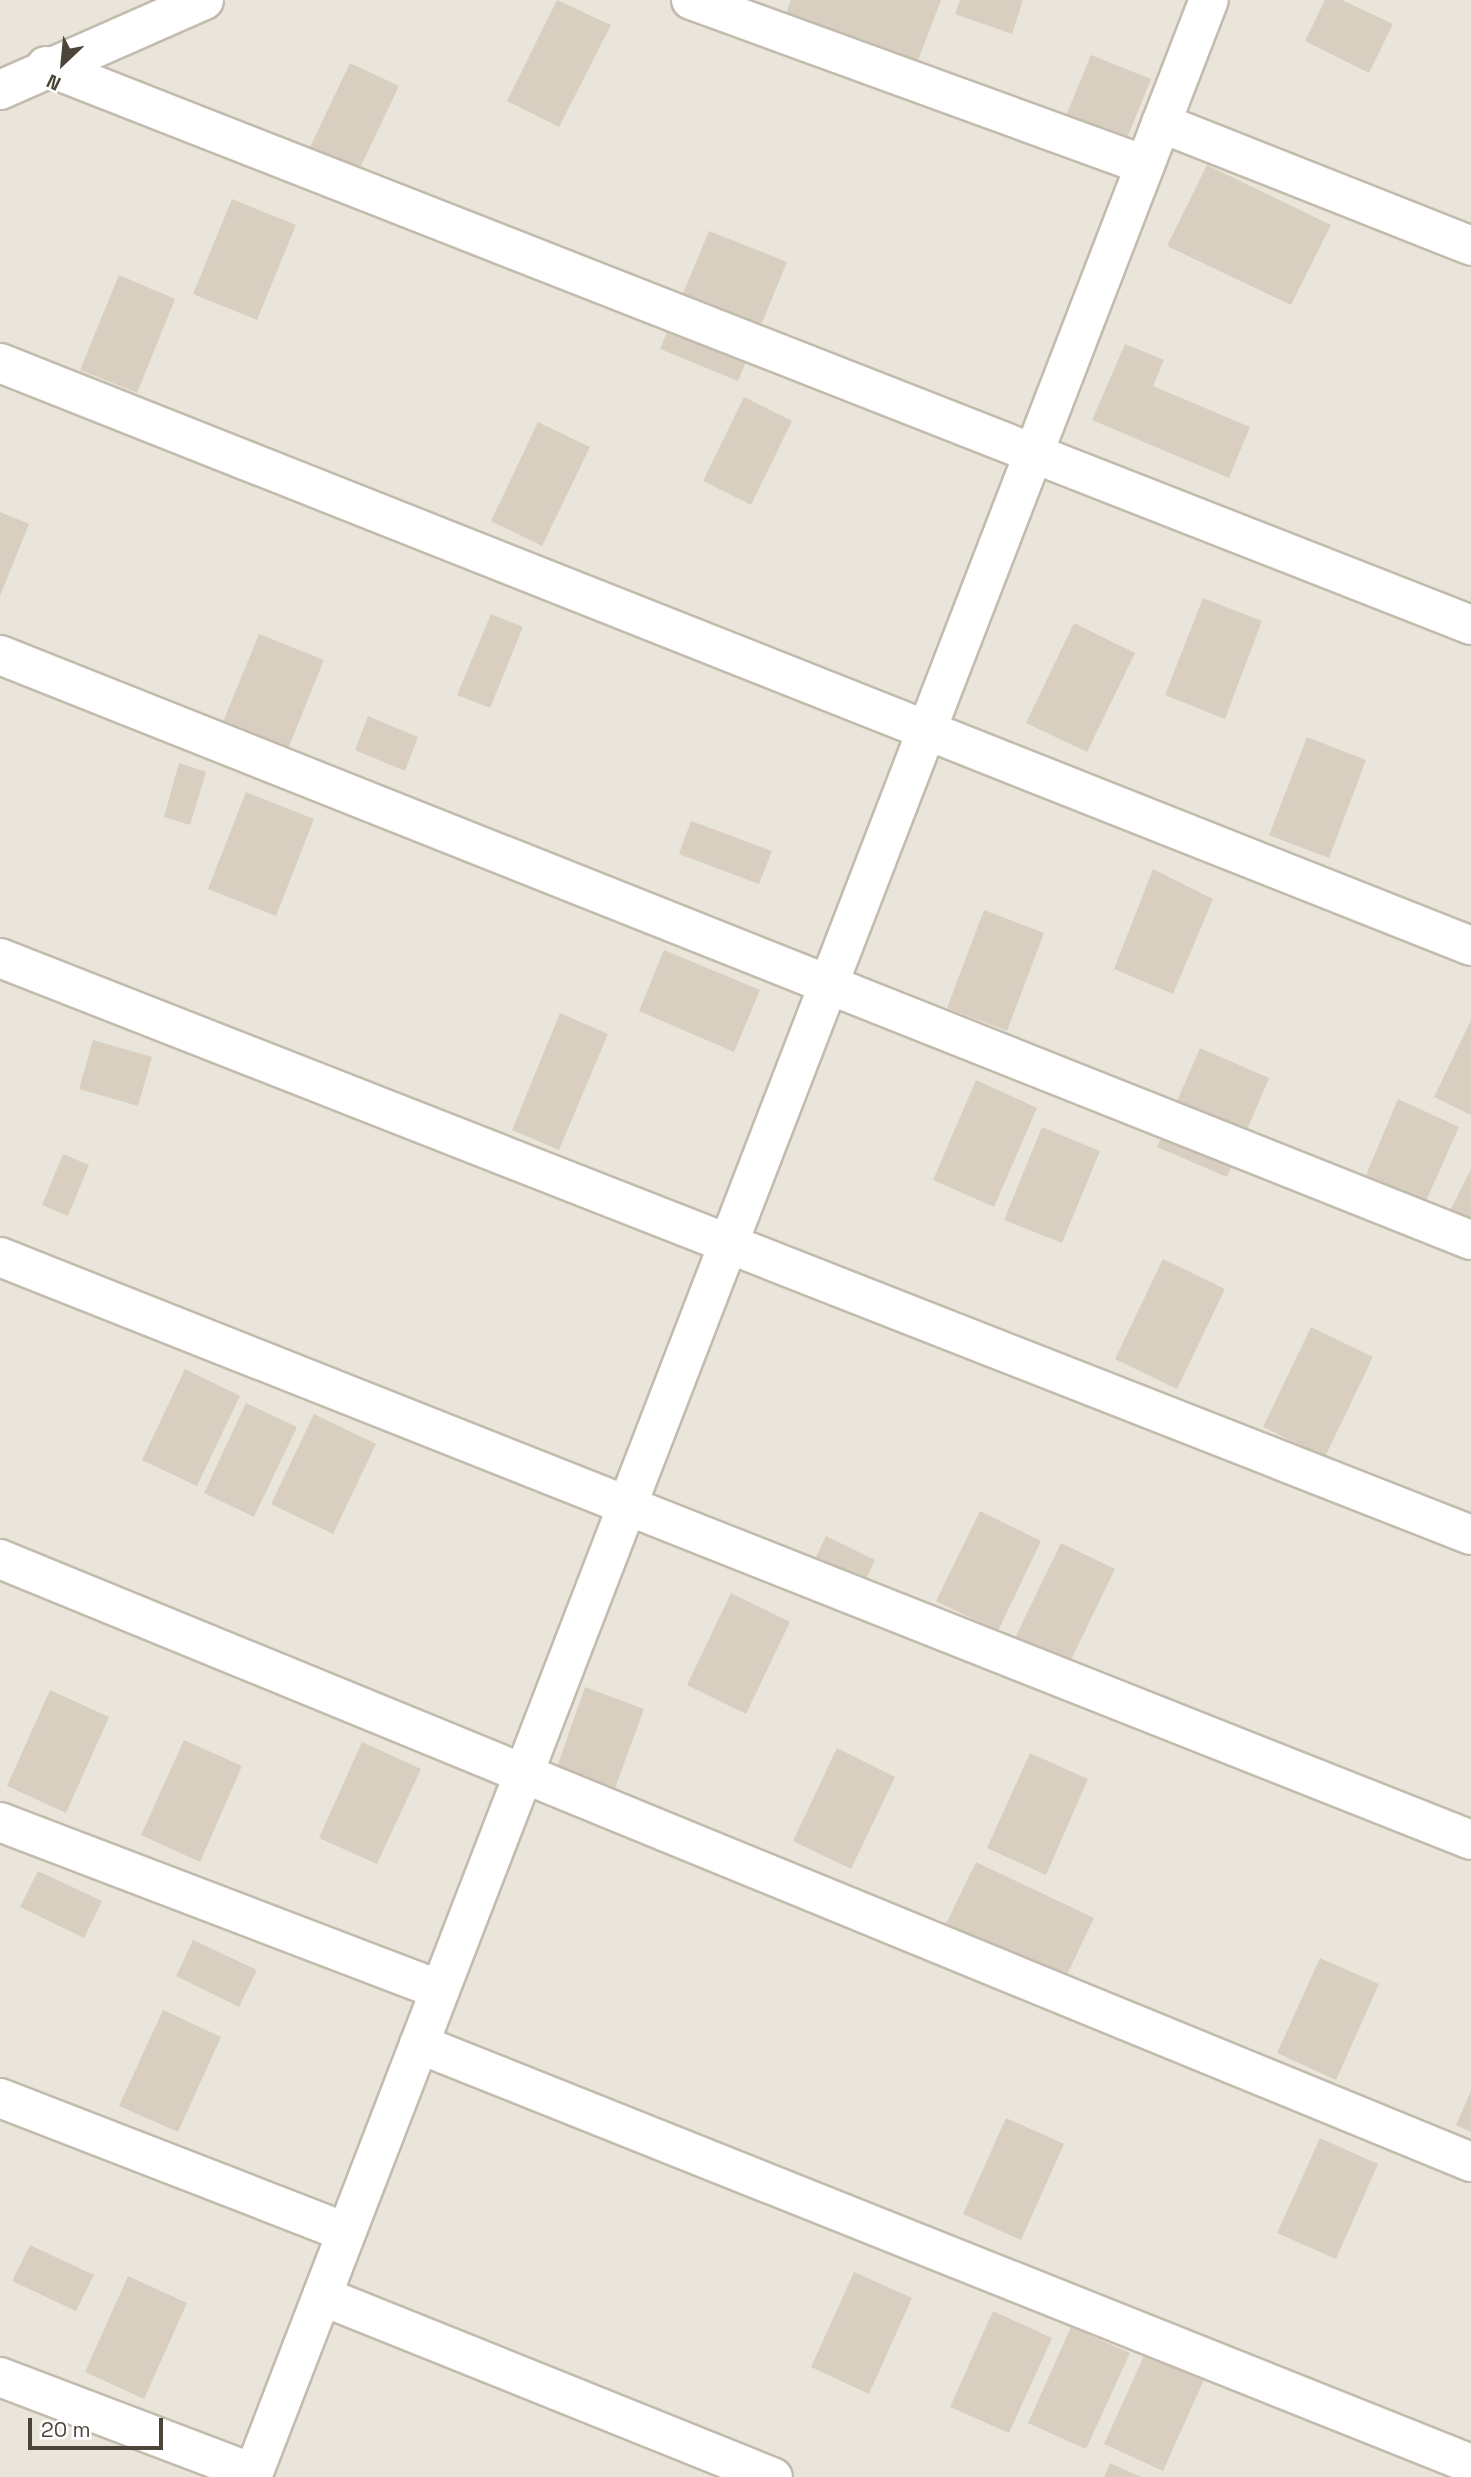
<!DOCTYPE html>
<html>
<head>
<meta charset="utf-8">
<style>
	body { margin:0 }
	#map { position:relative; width:1471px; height:2477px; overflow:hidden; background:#f6f3ec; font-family:"Space Grotesk",sans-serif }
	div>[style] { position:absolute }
	.residential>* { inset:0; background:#eae5da }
	.building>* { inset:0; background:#d8cfc1 }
	.roads { filter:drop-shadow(2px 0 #c2bbae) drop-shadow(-2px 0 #c2bbae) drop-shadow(0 2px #c2bbae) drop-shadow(0 -2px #c2bbae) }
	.street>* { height:38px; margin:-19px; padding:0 19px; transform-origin:19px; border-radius:19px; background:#fff }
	span { translate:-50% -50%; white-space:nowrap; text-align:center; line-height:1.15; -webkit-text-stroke:5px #fff; paint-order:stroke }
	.north { position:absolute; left:28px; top:28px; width:70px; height:70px; -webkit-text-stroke:5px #fff; paint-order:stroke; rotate:206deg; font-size:19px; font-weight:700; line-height:28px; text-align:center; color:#4b4439 }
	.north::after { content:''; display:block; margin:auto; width:24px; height:32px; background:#4b4439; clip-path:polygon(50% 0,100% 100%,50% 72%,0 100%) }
	.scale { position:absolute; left:28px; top:2418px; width:135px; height:32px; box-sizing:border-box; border:4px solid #4b4439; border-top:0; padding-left:9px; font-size:21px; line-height:24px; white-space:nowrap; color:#4b4439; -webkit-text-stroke:5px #fff; paint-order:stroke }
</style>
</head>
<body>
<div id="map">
	<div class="residential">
		<i style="clip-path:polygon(0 0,1471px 0,1471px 2477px,0 2477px)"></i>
	</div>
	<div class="building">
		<i style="clip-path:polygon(557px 0,611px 25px,559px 127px,507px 101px)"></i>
		<i style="clip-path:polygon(791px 0,941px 0,909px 84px,779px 34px)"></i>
		<i style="clip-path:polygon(960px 0,1023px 0,1012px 34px,955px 14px)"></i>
		<i style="clip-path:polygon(1325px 0,1342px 0,1393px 24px,1369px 73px,1305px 41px)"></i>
		<i style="clip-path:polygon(1091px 55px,1151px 79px,1116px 165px,1056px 140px)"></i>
		<i style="clip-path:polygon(350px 63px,399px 86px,359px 170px,310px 147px)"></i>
		<i style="clip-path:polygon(1207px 165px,1331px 225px,1291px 305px,1167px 246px)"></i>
		<i style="clip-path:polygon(232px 199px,296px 225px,257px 320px,193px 294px)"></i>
		<i style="clip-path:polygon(709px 231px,787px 262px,738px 381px,660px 349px)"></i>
		<i style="clip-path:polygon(119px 275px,175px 299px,137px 393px,80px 370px)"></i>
		<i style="clip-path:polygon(1125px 344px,1164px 360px,1153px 386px,1250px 427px,1229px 478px,1092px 420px)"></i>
		<i style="clip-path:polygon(744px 397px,792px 421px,751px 505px,703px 481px)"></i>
		<i style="clip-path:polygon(538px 422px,590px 447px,542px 546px,491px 521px)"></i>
		<i style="clip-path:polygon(0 512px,29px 524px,0 596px)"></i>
		<i style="clip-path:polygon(1203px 598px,1262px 621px,1225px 719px,1165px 695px)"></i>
		<i style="clip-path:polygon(491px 614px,523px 627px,490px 708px,457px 695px)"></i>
		<i style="clip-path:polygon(1074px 623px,1135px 653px,1087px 752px,1026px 723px)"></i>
		<i style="clip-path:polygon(259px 634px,324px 660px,285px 756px,220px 729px)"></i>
		<i style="clip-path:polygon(368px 716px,418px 737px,405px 771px,355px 750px)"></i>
		<i style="clip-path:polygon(1307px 737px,1366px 760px,1329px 858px,1269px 835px)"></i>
		<i style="clip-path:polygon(179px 763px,206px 772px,190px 825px,164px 817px)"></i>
		<i style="clip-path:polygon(246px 792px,314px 819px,276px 916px,208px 889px)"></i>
		<i style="clip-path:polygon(691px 821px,772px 851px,759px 884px,679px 854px)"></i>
		<i style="clip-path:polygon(1153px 869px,1213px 899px,1173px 994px,1114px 969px)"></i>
		<i style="clip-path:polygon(984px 910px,1044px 933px,1007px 1031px,947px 1008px)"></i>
		<i style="clip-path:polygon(664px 950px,760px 990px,734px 1052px,639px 1011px)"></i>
		<i style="clip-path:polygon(560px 1013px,608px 1034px,559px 1150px,512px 1130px)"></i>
		<i style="clip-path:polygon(1471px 1020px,1471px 1115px,1434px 1097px)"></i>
		<i style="clip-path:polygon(93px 1040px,152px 1057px,138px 1106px,79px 1089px)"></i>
		<i style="clip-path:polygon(1200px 1048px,1269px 1078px,1227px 1177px,1157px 1147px)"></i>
		<i style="clip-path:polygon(976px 1080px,1037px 1108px,994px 1207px,933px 1180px)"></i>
		<i style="clip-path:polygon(1398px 1099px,1459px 1127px,1426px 1201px,1366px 1175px)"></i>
		<i style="clip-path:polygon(1042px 1127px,1100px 1151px,1062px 1243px,1004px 1220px)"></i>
		<i style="clip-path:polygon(63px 1154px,89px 1165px,68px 1216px,42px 1205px)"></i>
		<i style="clip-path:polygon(1471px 1169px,1471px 1226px,1448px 1215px)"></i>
		<i style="clip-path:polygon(1163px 1259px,1225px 1289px,1177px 1389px,1115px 1359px)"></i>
		<i style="clip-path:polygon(1311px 1327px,1373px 1357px,1325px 1457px,1263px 1427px)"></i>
		<i style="clip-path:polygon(185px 1369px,240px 1396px,197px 1486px,142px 1460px)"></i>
		<i style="clip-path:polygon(246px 1403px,297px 1427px,254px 1517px,204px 1493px)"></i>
		<i style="clip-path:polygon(314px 1414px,376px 1444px,333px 1534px,271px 1504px)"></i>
		<i style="clip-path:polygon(980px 1511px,1041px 1541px,998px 1631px,936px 1601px)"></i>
		<i style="clip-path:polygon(826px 1536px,875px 1560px,865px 1581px,816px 1557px)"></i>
		<i style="clip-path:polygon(1061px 1543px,1115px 1569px,1068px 1666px,1014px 1640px)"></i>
		<i style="clip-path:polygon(731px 1593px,790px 1622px,746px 1714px,687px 1685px)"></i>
		<i style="clip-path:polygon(585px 1687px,644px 1709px,615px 1788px,557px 1767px)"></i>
		<i style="clip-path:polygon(50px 1690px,109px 1717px,66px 1813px,7px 1786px)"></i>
		<i style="clip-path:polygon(184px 1740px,242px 1766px,200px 1862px,141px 1835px)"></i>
		<i style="clip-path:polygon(362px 1742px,421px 1769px,377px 1864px,319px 1838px)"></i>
		<i style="clip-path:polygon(837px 1748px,895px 1777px,851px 1869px,793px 1841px)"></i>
		<i style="clip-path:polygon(1030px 1753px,1088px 1779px,1046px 1875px,987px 1848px)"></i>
		<i style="clip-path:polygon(976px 1862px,1094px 1918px,1063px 1983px,944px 1928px)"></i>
		<i style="clip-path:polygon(38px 1871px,102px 1901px,84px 1938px,20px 1907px)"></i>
		<i style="clip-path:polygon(193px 1940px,257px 1970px,239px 2007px,176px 1976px)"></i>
		<i style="clip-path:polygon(1320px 1958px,1379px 1984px,1336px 2080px,1277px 2053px)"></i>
		<i style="clip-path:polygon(163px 2010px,221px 2037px,178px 2132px,119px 2106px)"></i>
		<i style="clip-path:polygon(1471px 2091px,1471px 2132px,1456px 2125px)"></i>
		<i style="clip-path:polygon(1006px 2118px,1064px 2144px,1021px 2240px,963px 2214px)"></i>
		<i style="clip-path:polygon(1320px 2138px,1378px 2164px,1336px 2259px,1277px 2233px)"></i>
		<i style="clip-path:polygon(30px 2245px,94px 2275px,76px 2311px,12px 2281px)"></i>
		<i style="clip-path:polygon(854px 2272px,912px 2298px,869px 2394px,811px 2367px)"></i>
		<i style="clip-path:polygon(128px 2276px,187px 2303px,144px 2399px,85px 2372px)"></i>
		<i style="clip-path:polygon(993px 2311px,1052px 2338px,1009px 2433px,950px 2407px)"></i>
		<i style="clip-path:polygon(1071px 2327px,1130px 2353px,1086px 2449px,1028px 2423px)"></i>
		<i style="clip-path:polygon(1147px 2349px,1206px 2375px,1163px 2471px,1104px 2444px)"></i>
		<i style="clip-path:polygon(1110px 2463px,1141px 2477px,1104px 2477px)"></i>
	</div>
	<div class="roads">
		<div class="street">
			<i style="left:691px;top:0;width:483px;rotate:20deg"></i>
			<i style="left:46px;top:66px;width:1531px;rotate:21.42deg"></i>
			<i style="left:0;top:90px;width:223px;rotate:-23.8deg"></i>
			<i style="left:1161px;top:123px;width:334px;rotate:21.6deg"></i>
			<i style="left:0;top:363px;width:1582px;rotate:21.62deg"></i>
			<i style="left:0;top:655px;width:1583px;rotate:21.69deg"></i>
			<i style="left:0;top:958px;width:1580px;rotate:21.42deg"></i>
			<i style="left:0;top:1257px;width:1582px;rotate:21.62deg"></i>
			<i style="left:0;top:1559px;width:1590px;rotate:22.29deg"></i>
			<i style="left:0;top:1822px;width:471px;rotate:20.9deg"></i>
			<i style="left:419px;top:2044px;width:1133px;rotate:21.76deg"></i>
			<i style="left:0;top:2098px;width:371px;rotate:21.2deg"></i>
			<i style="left:322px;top:2296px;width:486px;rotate:21.9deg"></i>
			<i style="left:0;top:2377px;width:271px;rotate:20.8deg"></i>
			<i style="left:252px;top:2477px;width:2655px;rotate:-68.88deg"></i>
		</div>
	</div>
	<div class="north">N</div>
	<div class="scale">20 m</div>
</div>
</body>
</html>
